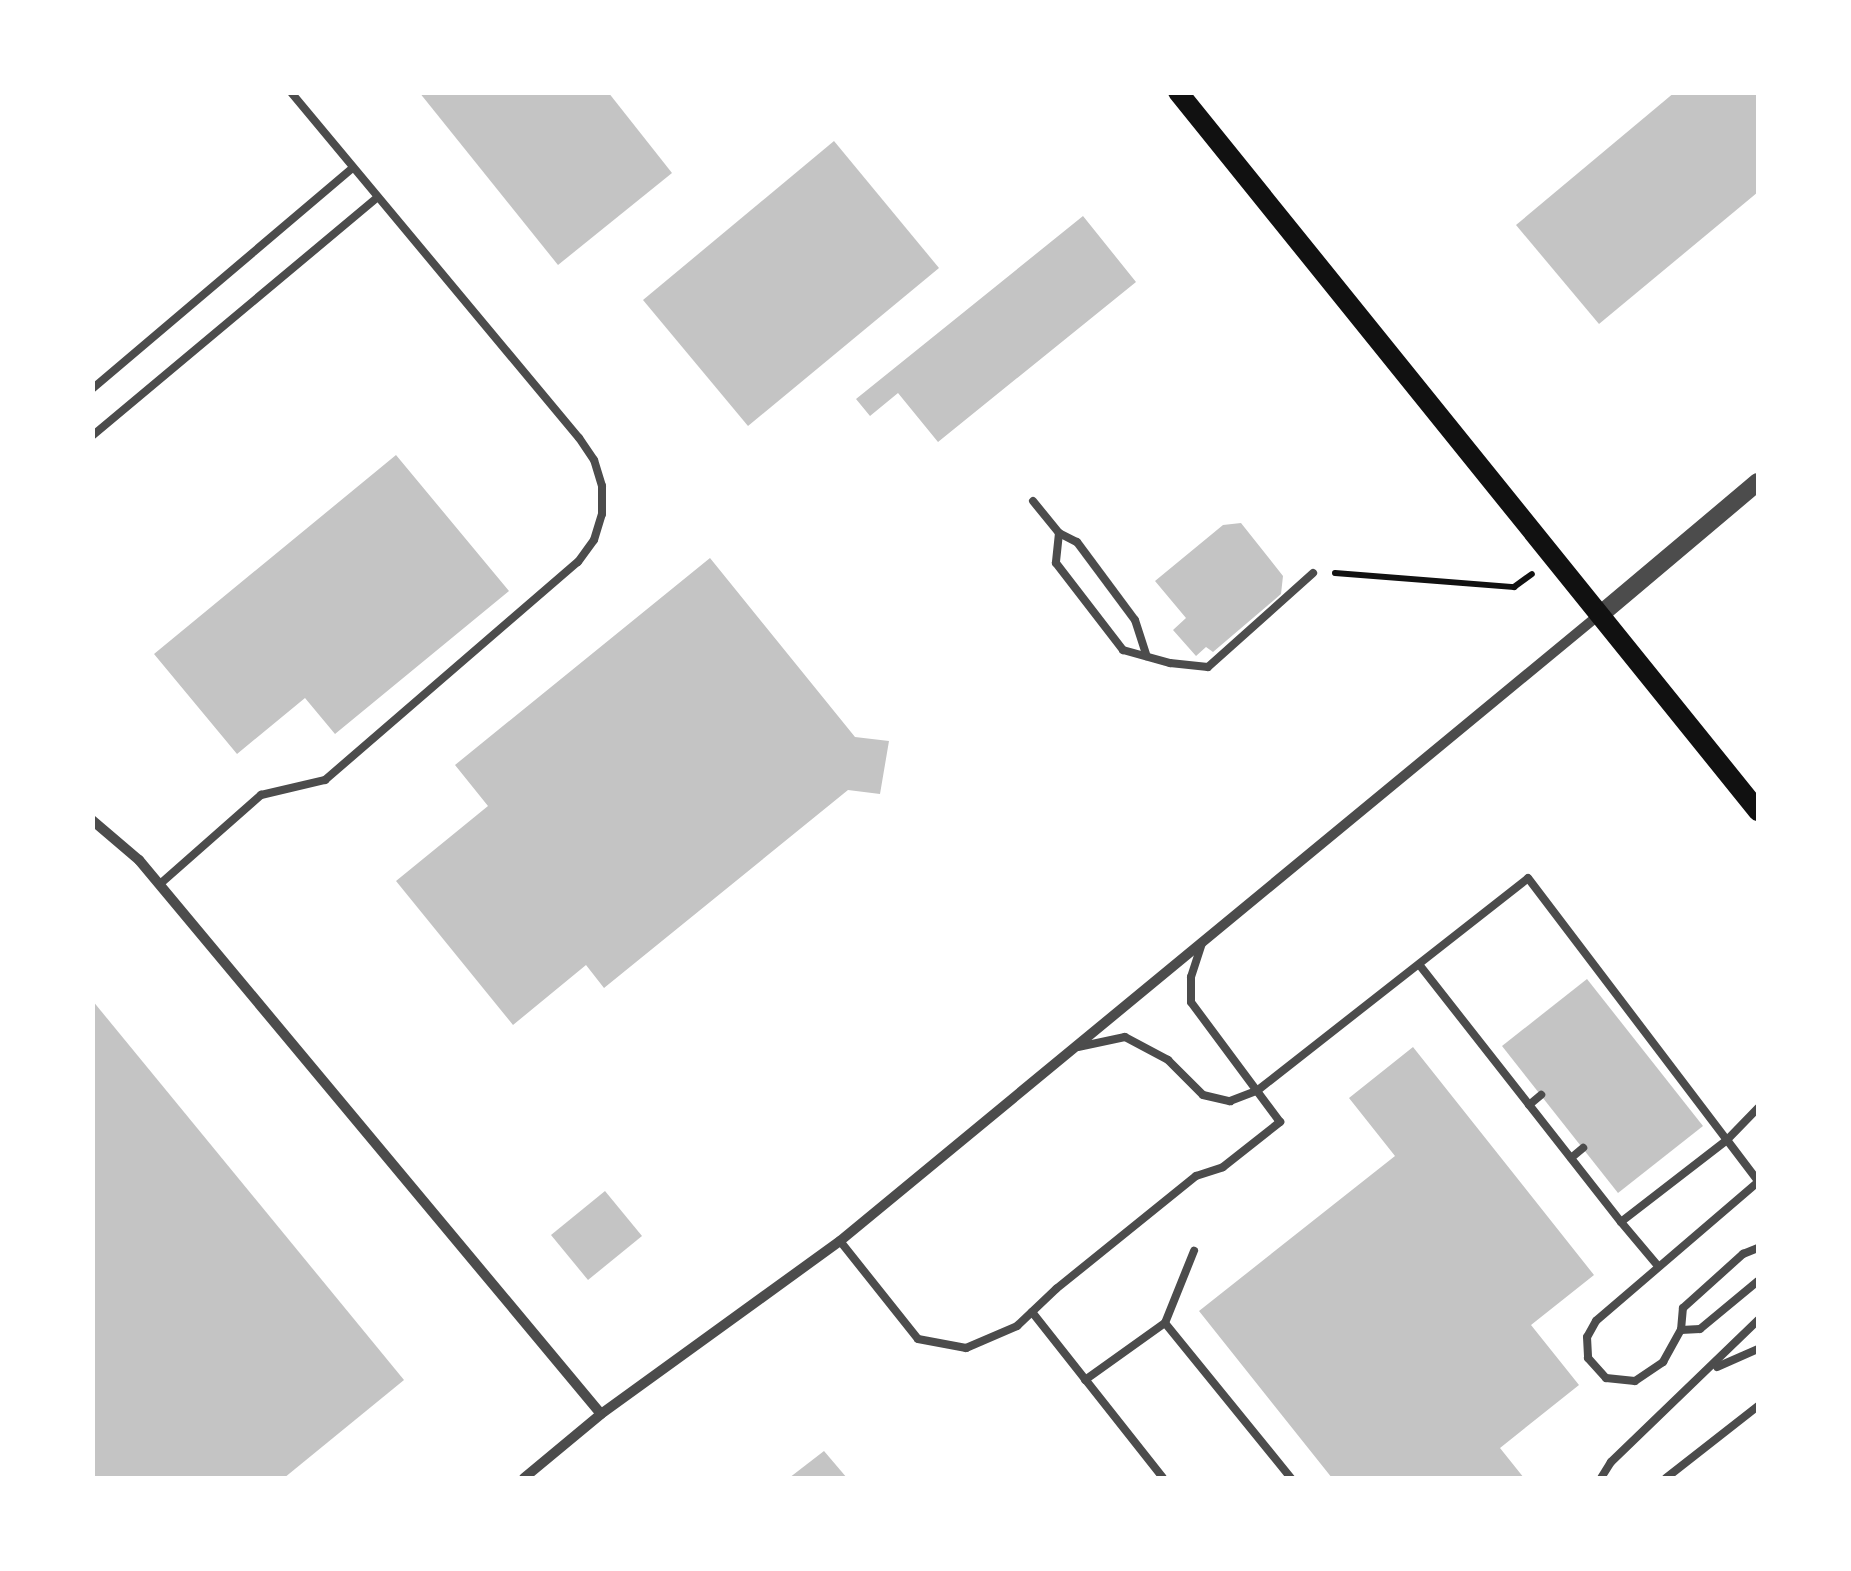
<!DOCTYPE html>
<html>
<head>
<meta charset="utf-8">
<style>
	body { margin:0 }
	#map { position:relative; width:1851px; height:1571px; overflow:hidden; background:#fff; font-family:Roboto,sans-serif }
	div>[style] { position:absolute }
	.building>* { inset:0; background:#c4c4c4 }
	.path>* { height:6px; margin:-3px; padding:0 3px; transform-origin:3px; border-radius:3px; background:#111 }
	.service>* { height:8px; margin:-4px; padding:0 4px; transform-origin:4px; border-radius:4px; background:#4c4c4c }
	.minor>* { height:10px; margin:-5px; padding:0 5px; transform-origin:5px; border-radius:5px; background:#4c4c4c }
	.tertiary>* { height:18px; margin:-9px; padding:0 9px; transform-origin:9px; border-radius:9px; background:#4c4c4c }
	.secondary>* { height:20px; margin:-10px; padding:0 10px; transform-origin:10px; border-radius:10px; background:#111 }
	span { translate:-50% -50%; white-space:nowrap; text-align:center; line-height:1.15; -webkit-text-stroke:9px #fff; paint-order:stroke }
	.frame { position:absolute; inset:0; border:95px solid #fff; pointer-events:none }
</style>
</head>
<body>
<div id="map">
	<div class="building">
		<i style="clip-path:polygon(419px 92px,608px 92px,672px 173px,558px 265px)"></i>
		<i style="clip-path:polygon(1675px 92px,1758px 92px,1758px 192px,1599px 324px,1516px 225px)"></i>
		<i style="clip-path:polygon(834px 141px,939px 268px,748px 426px,643px 300px)"></i>
		<i style="clip-path:polygon(1083px 216px,1136px 282px,938px 442px,898px 393px,870px 416px,856px 399px)"></i>
		<i style="clip-path:polygon(396px 455px,509px 591px,335px 734px,305px 698px,237px 754px,154px 654px)"></i>
		<i style="clip-path:polygon(1241px 523px,1283px 576px,1281px 594px,1213px 652px,1206px 647px,1196px 656px,1173px 630px,1186px 618px,1155px 581px,1223px 525px)"></i>
		<i style="clip-path:polygon(710px 558px,855px 737px,889px 741px,880px 794px,848px 790px,604px 988px,586px 965px,513px 1025px,396px 881px,488px 806px,455px 765px)"></i>
		<i style="clip-path:polygon(1587px 979px,1703px 1126px,1618px 1193px,1502px 1046px)"></i>
		<i style="clip-path:polygon(92px 1000px,404px 1380px,284px 1478px,92px 1478px)"></i>
		<i style="clip-path:polygon(1413px 1047px,1594px 1275px,1531px 1325px,1579px 1385px,1500px 1448px,1524px 1478px,1332px 1478px,1199px 1311px,1395px 1156px,1349px 1098px)"></i>
		<i style="clip-path:polygon(605px 1191px,642px 1236px,588px 1280px,551px 1235px)"></i>
		<i style="clip-path:polygon(824px 1451px,847px 1478px,789px 1478px)"></i>
	</div>
	<div class="path">
		<i style="left:1335px;top:573px;width:180px;rotate:4.5deg"></i>
		<i style="left:1514px;top:587px;width:22px;rotate:-36deg"></i>
	</div>
	<div class="service">
		<i style="left:92px;top:389px;width:342px;rotate:-40.3deg"></i>
		<i style="left:92px;top:436px;width:371px;rotate:-39.9deg"></i>
		<i style="left:1033px;top:501px;width:41px;rotate:50.9deg"></i>
		<i style="left:1059px;top:533px;width:30px;rotate:96deg"></i>
		<i style="left:1056px;top:563px;width:110px;rotate:52.4deg"></i>
		<i style="left:1123px;top:650px;width:49px;rotate:15.5deg"></i>
		<i style="left:1170px;top:663px;width:38px;rotate:6deg"></i>
		<i style="left:1208px;top:667px;width:141px;rotate:-41.8deg"></i>
		<i style="left:1059px;top:533px;width:20px;rotate:27deg"></i>
		<i style="left:1077px;top:542px;width:97px;rotate:53.4deg"></i>
		<i style="left:1135px;top:620px;width:38px;rotate:72deg"></i>
		<i style="left:160px;top:884px;width:135px;rotate:-41.4deg"></i>
		<i style="left:261px;top:795px;width:66px;rotate:-13.2deg"></i>
		<i style="left:325px;top:780px;width:334px;rotate:-40.8deg"></i>
		<i style="left:578px;top:562px;width:27px;rotate:-54deg"></i>
		<i style="left:594px;top:540px;width:27px;rotate:-73deg"></i>
		<i style="left:602px;top:514px;width:28px;rotate:-90deg"></i>
		<i style="left:602px;top:486px;width:27px;rotate:-107deg"></i>
		<i style="left:594px;top:460px;width:27px;rotate:-124deg"></i>
		<i style="left:579px;top:438px;width:450px;rotate:-129.8deg"></i>
		<i style="left:1078px;top:1047px;width:48px;rotate:-12deg"></i>
		<i style="left:1125px;top:1037px;width:49px;rotate:28.1deg"></i>
		<i style="left:1168px;top:1060px;width:49px;rotate:45deg"></i>
		<i style="left:1203px;top:1095px;width:28px;rotate:13deg"></i>
		<i style="left:1230px;top:1101px;width:30px;rotate:-21deg"></i>
		<i style="left:1258px;top:1090px;width:343px;rotate:-38.1deg"></i>
		<i style="left:1528px;top:878px;width:329px;rotate:52.8deg"></i>
		<i style="left:1727px;top:1140px;width:134px;rotate:142.3deg"></i>
		<i style="left:1621px;top:1222px;width:325px;rotate:-128.1deg"></i>
		<i style="left:1529px;top:1105px;width:16px;rotate:-40deg"></i>
		<i style="left:1758px;top:1108px;width:45px;rotate:134.1deg"></i>
		<i style="left:1727px;top:1140px;width:51px;rotate:52.9deg"></i>
		<i style="left:1571px;top:1158px;width:16px;rotate:-40deg"></i>
		<i style="left:1758px;top:1182px;width:213px;rotate:139.4deg"></i>
		<i style="left:1596px;top:1321px;width:18px;rotate:119deg"></i>
		<i style="left:1587px;top:1337px;width:21px;rotate:87deg"></i>
		<i style="left:1588px;top:1358px;width:27px;rotate:48deg"></i>
		<i style="left:1606px;top:1378px;width:29px;rotate:6deg"></i>
		<i style="left:1635px;top:1381px;width:34px;rotate:-34deg"></i>
		<i style="left:1663px;top:1362px;width:37px;rotate:-61deg"></i>
		<i style="left:1681px;top:1330px;width:22px;rotate:-85deg"></i>
		<i style="left:1683px;top:1308px;width:81px;rotate:-42deg"></i>
		<i style="left:1743px;top:1254px;width:16px;rotate:-22deg"></i>
		<i style="left:1621px;top:1222px;width:57px;rotate:49.9deg"></i>
		<i style="left:840px;top:1241px;width:125px;rotate:51.5deg"></i>
		<i style="left:918px;top:1339px;width:49px;rotate:10.6deg"></i>
		<i style="left:966px;top:1348px;width:56px;rotate:-23.3deg"></i>
		<i style="left:1017px;top:1326px;width:54px;rotate:-43.5deg"></i>
		<i style="left:1056px;top:1289px;width:180px;rotate:-38.9deg"></i>
		<i style="left:1196px;top:1176px;width:28px;rotate:-18deg"></i>
		<i style="left:1223px;top:1167px;width:73px;rotate:-38.3deg"></i>
		<i style="left:1280px;top:1122px;width:149px;rotate:-126.6deg"></i>
		<i style="left:1191px;top:1002px;width:25px;rotate:-90deg"></i>
		<i style="left:1191px;top:977px;width:35px;rotate:-72deg"></i>
		<i style="left:1032px;top:1312px;width:211px;rotate:51.7deg"></i>
		<i style="left:1165px;top:1323px;width:78px;rotate:-68.1deg"></i>
		<i style="left:1681px;top:1330px;width:19px;rotate:-3deg"></i>
		<i style="left:1700px;top:1329px;width:75px;rotate:-39.6deg"></i>
		<i style="left:1717px;top:1367px;width:45px;rotate:-23.7deg"></i>
		<i style="left:1085px;top:1380px;width:98px;rotate:-35.5deg"></i>
		<i style="left:1165px;top:1323px;width:200px;rotate:50.9deg"></i>
		<i style="left:1601px;top:1478px;width:19px;rotate:-58deg"></i>
		<i style="left:1611px;top:1462px;width:204px;rotate:-44deg"></i>
		<i style="left:1666px;top:1478px;width:117px;rotate:-38deg"></i>
	</div>
	<div class="minor">
		<i style="left:92px;top:820px;width:62px;rotate:40.4deg"></i>
		<i style="left:139px;top:860px;width:721px;rotate:50.17deg"></i>
		<i style="left:524px;top:1478px;width:100px;rotate:-39.7deg"></i>
		<i style="left:601px;top:1414px;width:295px;rotate:-35.9deg"></i>
		<i style="left:840px;top:1241px;width:985px;rotate:-39.52deg"></i>
	</div>
	<div class="tertiary">
		<i style="left:1601px;top:614px;width:205px;rotate:-40.1deg"></i>
	</div>
	<div class="secondary">
		<i style="left:1178px;top:92px;width:924px;rotate:51.11deg"></i>
	</div>
	<div class="frame"></div>
</div>
</body>
</html>
